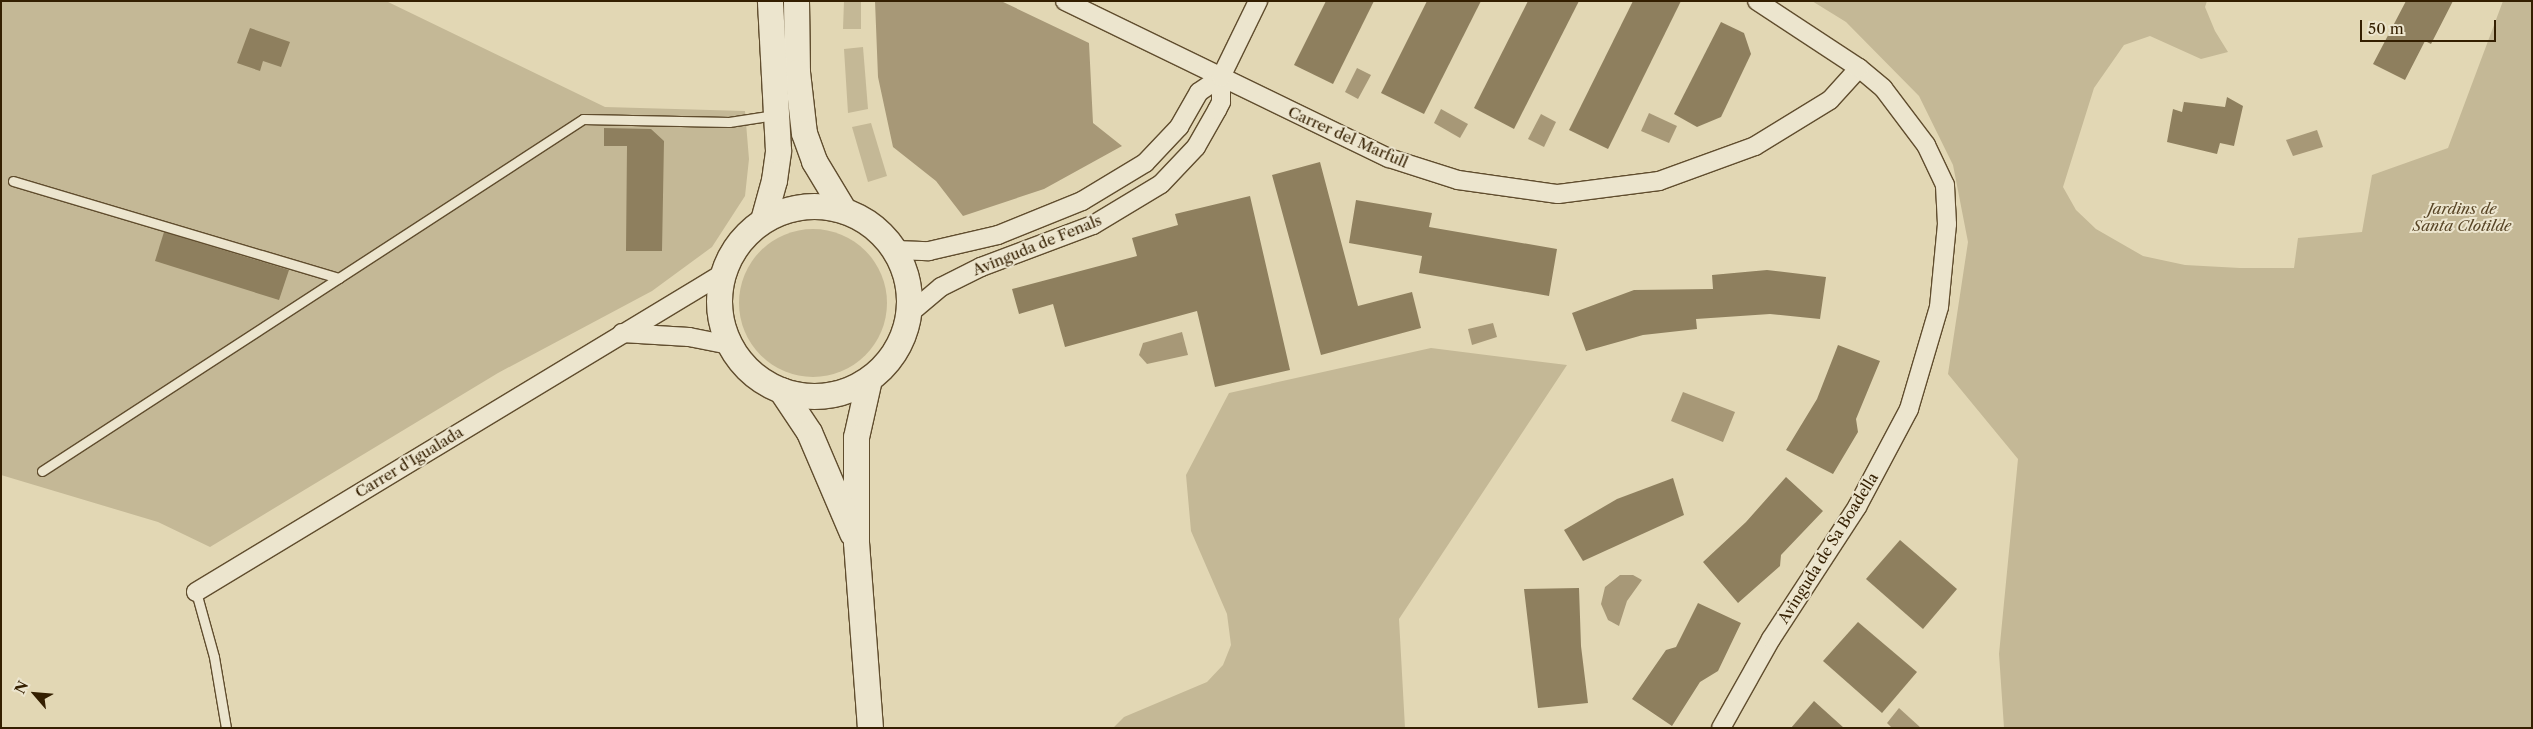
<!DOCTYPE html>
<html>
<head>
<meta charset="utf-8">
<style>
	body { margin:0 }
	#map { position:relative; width:2533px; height:729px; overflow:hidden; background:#e2d7b4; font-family:"Libre Caslon Text",serif }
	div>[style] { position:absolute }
	.green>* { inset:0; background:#c4b896 }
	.round { border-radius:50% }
	.water>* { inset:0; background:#a79877 }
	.building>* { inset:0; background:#8e7f5e }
	.roads { filter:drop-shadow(1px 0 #604d2e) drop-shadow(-1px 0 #604d2e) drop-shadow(0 1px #604d2e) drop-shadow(0 -1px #604d2e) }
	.service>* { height:9px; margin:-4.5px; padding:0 4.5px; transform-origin:4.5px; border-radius:4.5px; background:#ece5ce }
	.minor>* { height:18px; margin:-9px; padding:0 9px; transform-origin:9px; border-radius:9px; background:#ece5ce }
	.secondary>* { height:25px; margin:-12.5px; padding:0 12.5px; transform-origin:12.5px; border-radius:12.5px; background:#ece5ce }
	.secondary>.ring { margin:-12.5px; padding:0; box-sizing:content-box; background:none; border:25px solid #ece5ce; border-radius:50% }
	span { translate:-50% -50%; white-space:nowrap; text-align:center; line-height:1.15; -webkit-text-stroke:4px #ece5ce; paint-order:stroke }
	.street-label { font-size:15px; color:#341f01 }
	.park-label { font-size:15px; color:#584526; font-style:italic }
	.frame { position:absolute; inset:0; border:2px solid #341f01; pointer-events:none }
	.north { position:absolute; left:10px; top:669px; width:50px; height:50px; -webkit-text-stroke:4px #ece5ce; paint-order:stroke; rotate:297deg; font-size:14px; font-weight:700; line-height:20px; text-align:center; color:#341f01 }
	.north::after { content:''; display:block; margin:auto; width:18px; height:22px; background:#341f01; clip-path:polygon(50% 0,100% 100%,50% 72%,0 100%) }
	.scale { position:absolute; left:2360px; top:20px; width:136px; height:22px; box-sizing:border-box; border:2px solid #341f01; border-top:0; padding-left:6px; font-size:15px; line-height:18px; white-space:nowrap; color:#341f01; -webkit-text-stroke:4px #ece5ce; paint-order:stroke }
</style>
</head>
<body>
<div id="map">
	<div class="green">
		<i style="clip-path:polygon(1px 1px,386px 1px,605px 107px,745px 111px,749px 159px,745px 196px,712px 247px,652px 291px,498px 373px,210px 547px,158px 522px,1px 475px)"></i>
		<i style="clip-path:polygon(844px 1px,861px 1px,861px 29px,843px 29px)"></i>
		<i style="clip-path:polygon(1812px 1px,2207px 1px,2205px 7px,2215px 31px,2228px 52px,2201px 59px,2150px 36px,2124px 45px,2094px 88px,2063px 187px,2076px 210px,2096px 229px,2143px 256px,2185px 265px,2240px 268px,2294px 268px,2298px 238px,2362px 232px,2372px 175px,2448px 148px,2503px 1px,2532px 1px,2532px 728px,2004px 728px,1999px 654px,2018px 459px,1948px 374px,1968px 242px,1953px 165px,1919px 96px,1846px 22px)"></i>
		<i style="clip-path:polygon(863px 47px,868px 109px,848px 113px,844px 49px)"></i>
		<i style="clip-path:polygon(871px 123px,887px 176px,868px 182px,852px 127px)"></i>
		<i class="round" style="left:739px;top:229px;width:148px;height:148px"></i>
		<i style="clip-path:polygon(1431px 348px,1567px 365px,1399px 619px,1405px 728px,1113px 728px,1124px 717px,1207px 682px,1223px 665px,1231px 645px,1227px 614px,1191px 531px,1186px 475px,1229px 393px)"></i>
	</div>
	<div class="water">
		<i style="clip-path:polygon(875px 1px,1001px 1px,1089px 43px,1093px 123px,1122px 146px,1044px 189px,963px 216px,936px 181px,893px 147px,878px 77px)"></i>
		<i style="clip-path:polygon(1357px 68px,1371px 75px,1358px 99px,1345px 92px)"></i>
		<i style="clip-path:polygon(1441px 109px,1468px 124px,1460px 138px,1434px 123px)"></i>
		<i style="clip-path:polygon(1649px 113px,1677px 126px,1669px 143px,1641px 131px)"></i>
		<i style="clip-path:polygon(1541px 114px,1556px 122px,1544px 147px,1528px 139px)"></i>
		<i style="clip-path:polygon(2317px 130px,2323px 147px,2293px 156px,2286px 140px)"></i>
		<i style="clip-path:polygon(1493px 323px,1497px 337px,1472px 345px,1468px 329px)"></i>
		<i style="clip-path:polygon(1182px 332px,1188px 355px,1147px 364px,1139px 355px,1143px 343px)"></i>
		<i style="clip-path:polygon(1683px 392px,1735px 412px,1723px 442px,1671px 421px)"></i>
		<i style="clip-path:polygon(1620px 575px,1633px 575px,1642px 580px,1627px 601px,1619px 626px,1608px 620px,1601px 604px,1605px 587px)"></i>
		<i style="clip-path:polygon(1899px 708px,1921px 728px,1892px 728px,1887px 723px)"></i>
	</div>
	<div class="building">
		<i style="clip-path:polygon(1326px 1px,1374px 1px,1333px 84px,1294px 65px)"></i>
		<i style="clip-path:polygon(1427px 1px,1481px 1px,1424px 114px,1381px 93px)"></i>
		<i style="clip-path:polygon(1528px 1px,1579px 1px,1514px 129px,1474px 108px)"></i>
		<i style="clip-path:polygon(1633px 1px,1681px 1px,1608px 149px,1569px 130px)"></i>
		<i style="clip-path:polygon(2406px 1px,2453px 1px,2431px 44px,2425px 41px,2405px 80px,2373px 64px)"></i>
		<i style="clip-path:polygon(1721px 22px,1744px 33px,1751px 54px,1721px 117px,1697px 127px,1674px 114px)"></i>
		<i style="clip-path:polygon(250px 28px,290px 42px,281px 67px,263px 61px,260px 71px,237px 63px)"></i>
		<i style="clip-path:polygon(2227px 97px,2243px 106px,2234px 146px,2220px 143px,2217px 154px,2167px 142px,2173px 109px,2182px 112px,2184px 102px,2225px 107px)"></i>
		<i style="clip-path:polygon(604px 128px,651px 129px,664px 141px,662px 251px,626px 251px,627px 146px,604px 146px)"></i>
		<i style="clip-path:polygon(1320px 162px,1358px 306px,1412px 292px,1421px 328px,1321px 355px,1272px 175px)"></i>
		<i style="clip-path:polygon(1250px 196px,1290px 370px,1215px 387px,1197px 311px,1065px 347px,1053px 304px,1019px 314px,1012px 289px,1137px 256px,1132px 238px,1178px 225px,1175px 214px)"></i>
		<i style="clip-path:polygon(1356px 200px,1432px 213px,1429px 227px,1557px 249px,1549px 296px,1419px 273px,1422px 256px,1349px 243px)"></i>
		<i style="clip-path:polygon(164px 232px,289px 270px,279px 300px,155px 261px)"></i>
		<i style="clip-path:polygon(1767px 270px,1826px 277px,1820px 319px,1770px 314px,1696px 319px,1697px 329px,1643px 335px,1586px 351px,1572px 313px,1634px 290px,1713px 289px,1712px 275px)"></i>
		<i style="clip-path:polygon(1838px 345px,1880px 361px,1856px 419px,1858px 432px,1833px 474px,1786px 450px,1817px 399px)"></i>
		<i style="clip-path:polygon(1786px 477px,1823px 511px,1781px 555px,1780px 566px,1738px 603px,1703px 562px,1746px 522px)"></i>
		<i style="clip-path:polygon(1673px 478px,1684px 515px,1583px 561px,1564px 530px,1617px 499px)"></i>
		<i style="clip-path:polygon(1900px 540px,1957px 589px,1923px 629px,1866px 579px)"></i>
		<i style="clip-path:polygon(1579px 588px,1581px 646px,1588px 703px,1538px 708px,1524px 589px)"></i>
		<i style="clip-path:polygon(1698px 603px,1741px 623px,1718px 671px,1700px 682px,1672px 726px,1632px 699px,1666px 650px,1676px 647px)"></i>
		<i style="clip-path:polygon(1858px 622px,1917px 672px,1882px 713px,1823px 661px)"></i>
		<i style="clip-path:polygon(1814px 701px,1844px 728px,1791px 728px)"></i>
	</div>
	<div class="roads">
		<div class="service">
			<i style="left:13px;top:181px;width:340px;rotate:16.6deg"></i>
			<i style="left:42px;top:471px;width:645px;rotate:-33.05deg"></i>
			<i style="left:583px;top:119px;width:146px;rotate:1.2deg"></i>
			<i style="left:729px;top:122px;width:46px;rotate:-8.8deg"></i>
			<i style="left:196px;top:592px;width:67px;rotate:74.5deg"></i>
			<i style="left:214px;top:657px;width:72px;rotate:80.4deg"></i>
		</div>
		<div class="minor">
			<i style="left:1065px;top:1px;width:360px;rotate:25.9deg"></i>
			<i style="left:1389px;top:158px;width:72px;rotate:17.7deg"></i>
			<i style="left:1458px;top:180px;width:101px;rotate:8deg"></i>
			<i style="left:1558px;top:194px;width:102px;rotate:-7.3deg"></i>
			<i style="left:1659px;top:181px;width:102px;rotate:-20deg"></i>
			<i style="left:1755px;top:146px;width:88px;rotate:-31.5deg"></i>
			<i style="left:1830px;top:100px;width:43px;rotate:-47.8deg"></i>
			<i style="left:895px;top:250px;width:34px;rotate:2deg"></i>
			<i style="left:929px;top:251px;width:71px;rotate:-13.1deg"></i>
			<i style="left:998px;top:235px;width:91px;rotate:-22deg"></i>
			<i style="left:1082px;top:201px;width:74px;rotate:-31.1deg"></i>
			<i style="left:1145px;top:163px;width:50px;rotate:-46.6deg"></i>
			<i style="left:1179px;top:127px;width:40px;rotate:-60.3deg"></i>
			<i style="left:1199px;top:92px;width:27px;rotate:-34deg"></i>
			<i style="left:909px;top:314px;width:42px;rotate:-40.2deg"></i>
			<i style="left:941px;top:287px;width:45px;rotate:-26.6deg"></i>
			<i style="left:981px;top:267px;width:120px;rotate:-20.6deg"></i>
			<i style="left:1093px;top:225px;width:79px;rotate:-31.1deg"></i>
			<i style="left:1161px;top:184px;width:51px;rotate:-46.6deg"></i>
			<i style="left:1196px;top:147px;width:43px;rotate:-60.4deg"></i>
			<i style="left:1217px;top:110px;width:9px;rotate:-63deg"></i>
			<i style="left:1221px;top:102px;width:25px;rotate:-90deg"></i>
			<i style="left:1221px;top:77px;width:85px;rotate:-64deg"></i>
			<i style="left:622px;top:333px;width:67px;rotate:3.4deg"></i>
			<i style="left:689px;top:337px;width:41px;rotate:11.3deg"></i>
			<i style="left:196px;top:592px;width:615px;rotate:-31.16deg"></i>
			<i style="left:1721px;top:728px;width:102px;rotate:-60.7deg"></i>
			<i style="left:1771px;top:639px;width:158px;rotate:-56.9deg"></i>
			<i style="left:1857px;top:507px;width:111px;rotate:-62deg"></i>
			<i style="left:1909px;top:409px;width:106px;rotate:-73.6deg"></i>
			<i style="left:1939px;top:307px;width:83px;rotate:-84.5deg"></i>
			<i style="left:1947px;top:224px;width:39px;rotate:-93deg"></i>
			<i style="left:1945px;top:185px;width:44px;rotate:-115.4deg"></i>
			<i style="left:1926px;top:145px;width:71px;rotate:-127deg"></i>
			<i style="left:1883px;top:88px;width:31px;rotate:-140deg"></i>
			<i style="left:1859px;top:68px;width:122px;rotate:-146.7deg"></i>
		</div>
		<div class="secondary">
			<i style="left:796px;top:1px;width:71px;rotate:89.2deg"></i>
			<i style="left:797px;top:72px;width:61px;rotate:83.5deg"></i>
			<i style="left:804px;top:133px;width:30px;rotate:70deg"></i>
			<i style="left:814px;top:161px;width:56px;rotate:58.9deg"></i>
			<i class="ring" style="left:719px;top:206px;width:165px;height:165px"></i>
			<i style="left:763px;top:220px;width:41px;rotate:-74.6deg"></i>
			<i style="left:774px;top:180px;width:30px;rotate:-82deg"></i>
			<i style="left:778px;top:150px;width:149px;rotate:-93.1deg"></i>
			<i style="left:869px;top:379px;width:59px;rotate:102.6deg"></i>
			<i style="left:856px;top:437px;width:105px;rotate:90deg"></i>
			<i style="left:856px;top:542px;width:187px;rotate:85.7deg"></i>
			<i style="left:781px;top:390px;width:50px;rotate:56.3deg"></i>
			<i style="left:809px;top:432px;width:110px;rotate:66.9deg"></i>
		</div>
	</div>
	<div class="street-label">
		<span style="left:1348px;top:137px;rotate:24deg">Carrer del Marfull</span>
		<span style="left:1037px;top:245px;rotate:-22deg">Avinguda de Fenals</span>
		<span style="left:409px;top:462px;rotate:-31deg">Carrer d'Igualada</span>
		<span style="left:1828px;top:548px;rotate:-58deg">Avinguda de Sa Boadella</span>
	</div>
	<div class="park-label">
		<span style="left:2462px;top:217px">Jardins de<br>Santa Clotilde</span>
	</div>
	<div class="frame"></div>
	<div class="north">N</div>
	<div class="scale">50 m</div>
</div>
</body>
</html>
